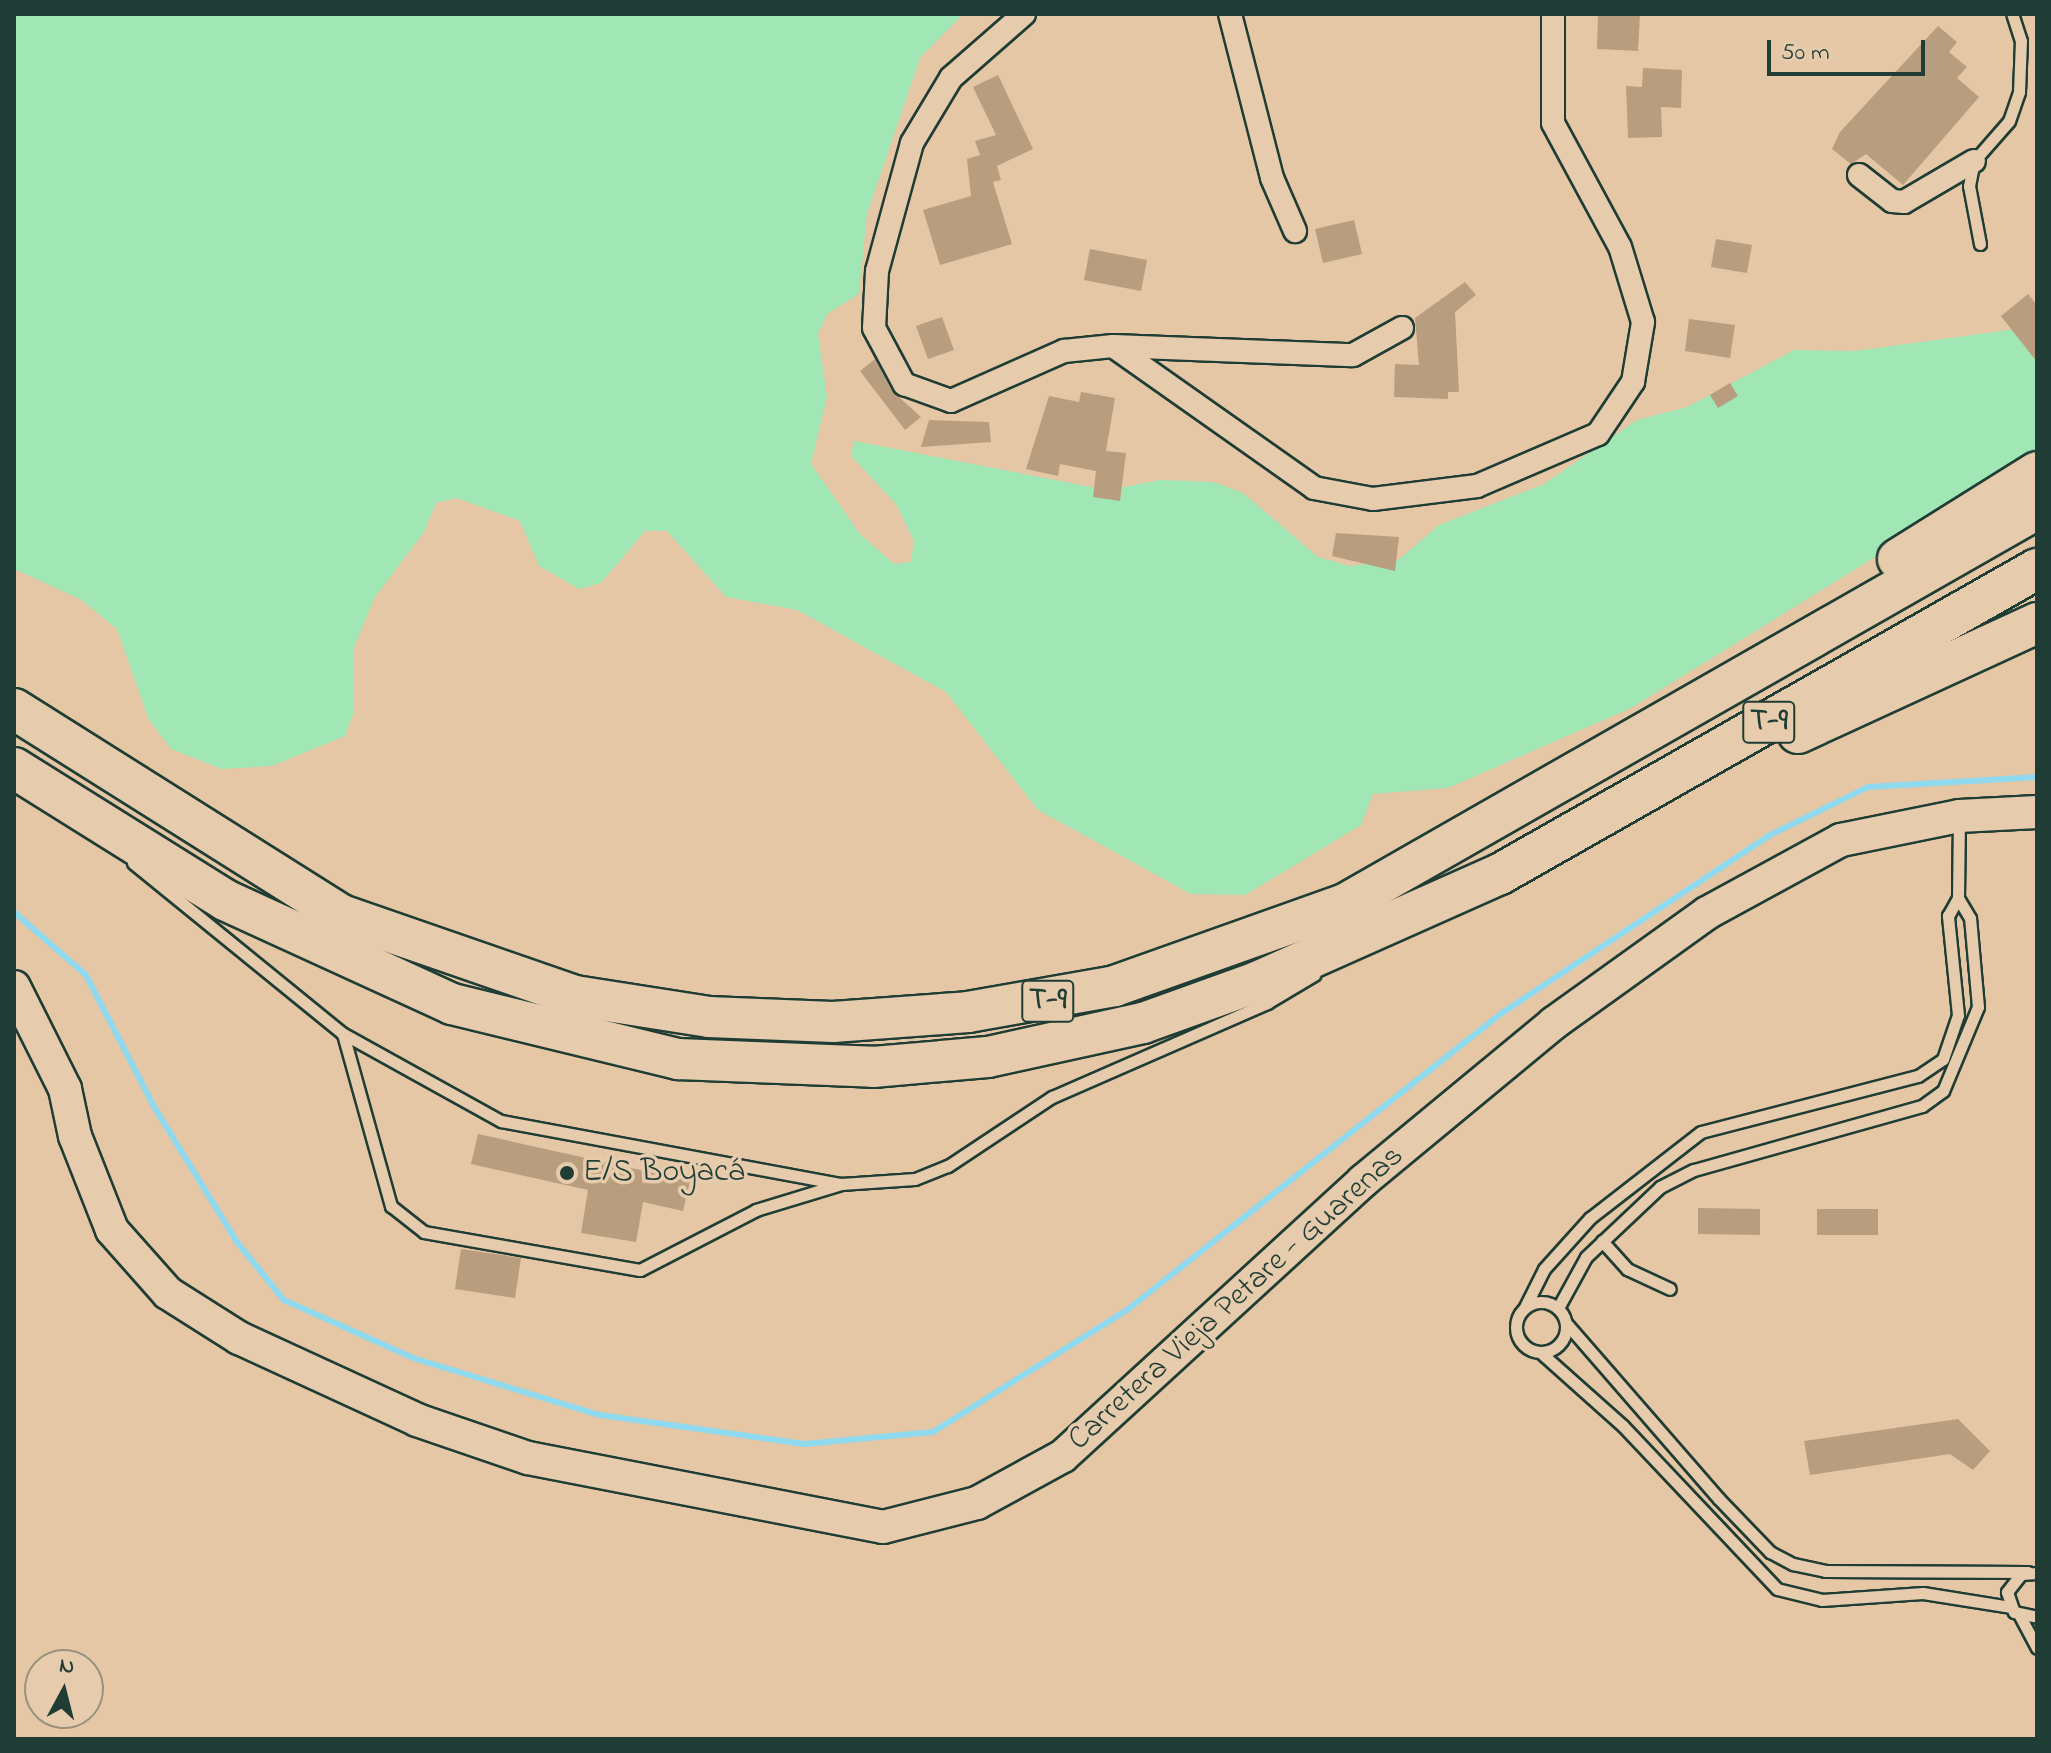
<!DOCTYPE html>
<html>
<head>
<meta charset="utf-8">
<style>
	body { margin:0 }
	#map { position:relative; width:2051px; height:1753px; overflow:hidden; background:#e5c6a5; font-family:"Indie Flower",sans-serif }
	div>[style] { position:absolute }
	.green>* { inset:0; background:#a0e7b5 }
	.stream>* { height:6px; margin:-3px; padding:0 3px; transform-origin:3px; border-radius:3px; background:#8fdaef }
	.building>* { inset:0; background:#b89e7e }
	.roads { filter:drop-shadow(2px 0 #1f3d34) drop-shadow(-2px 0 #1f3d34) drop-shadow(0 2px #1f3d34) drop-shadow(0 -2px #1f3d34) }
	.service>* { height:11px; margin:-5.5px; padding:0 5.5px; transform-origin:5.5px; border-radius:5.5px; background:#e6cbad }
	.service>.ring { margin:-5.5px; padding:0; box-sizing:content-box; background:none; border:11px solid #e6cbad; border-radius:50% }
	.minor>* { height:22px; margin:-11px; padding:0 11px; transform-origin:11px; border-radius:11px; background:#e6cbad }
	.secondary>* { height:32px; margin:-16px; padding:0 16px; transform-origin:16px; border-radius:16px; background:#e6cbad }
	.motorway>* { height:40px; margin:-20px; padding:0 20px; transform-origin:20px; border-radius:20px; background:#e6cbad }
	.dots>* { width:22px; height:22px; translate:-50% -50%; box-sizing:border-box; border:4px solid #e6cbad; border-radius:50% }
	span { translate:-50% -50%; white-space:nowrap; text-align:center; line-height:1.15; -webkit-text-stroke:7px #e6cbad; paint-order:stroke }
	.shield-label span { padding:2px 6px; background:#e6cbad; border:2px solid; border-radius:6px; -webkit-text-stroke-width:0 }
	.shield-label { font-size:30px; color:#1f3d34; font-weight:700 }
	.poi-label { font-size:32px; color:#1f3d34 }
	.left { translate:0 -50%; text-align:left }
	.street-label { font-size:32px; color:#1f3d34 }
	.frame { position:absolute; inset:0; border:16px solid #1f3d34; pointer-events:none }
	.north { position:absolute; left:24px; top:1649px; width:80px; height:80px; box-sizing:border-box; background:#e6cbad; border:2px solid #96927d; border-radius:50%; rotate:7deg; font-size:22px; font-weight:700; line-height:32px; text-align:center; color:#1f3d34 }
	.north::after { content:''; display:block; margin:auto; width:28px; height:36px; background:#1f3d34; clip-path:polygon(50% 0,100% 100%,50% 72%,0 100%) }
	.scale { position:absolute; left:1767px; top:40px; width:158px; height:36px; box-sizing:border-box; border:4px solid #1f3d34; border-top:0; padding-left:10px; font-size:24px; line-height:28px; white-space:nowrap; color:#1f3d34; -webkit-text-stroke:6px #e6cbad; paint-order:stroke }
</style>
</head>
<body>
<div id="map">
	<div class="green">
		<i style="clip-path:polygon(14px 14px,963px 14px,920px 58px,867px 214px,859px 294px,827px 314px,818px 334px,827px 397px,811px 464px,860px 534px,894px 564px,911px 562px,914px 541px,896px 504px,851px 456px,854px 441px,1107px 490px,1161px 480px,1214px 482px,1243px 493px,1318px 557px,1350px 566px,1397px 561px,1439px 525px,1544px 484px,1637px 420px,1687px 407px,1794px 350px,1855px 351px,2037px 326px,2037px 457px,1631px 708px,1448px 788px,1373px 794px,1361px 825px,1245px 895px,1191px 894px,1038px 810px,946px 692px,797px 610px,726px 597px,667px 531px,645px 531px,601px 583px,579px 589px,539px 566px,520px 521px,457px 498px,436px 503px,424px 532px,375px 597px,354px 647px,354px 712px,345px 736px,272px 766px,222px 769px,171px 749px,149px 720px,117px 629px,80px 599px,14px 569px)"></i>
	</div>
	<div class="stream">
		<i style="left:14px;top:912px;width:96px;rotate:41.2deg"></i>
		<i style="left:86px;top:975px;width:146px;rotate:62.7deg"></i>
		<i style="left:153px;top:1105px;width:161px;rotate:58.5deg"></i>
		<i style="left:237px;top:1242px;width:75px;rotate:51deg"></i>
		<i style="left:284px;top:1300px;width:141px;rotate:24.2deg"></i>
		<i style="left:413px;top:1358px;width:195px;rotate:17deg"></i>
		<i style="left:600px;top:1415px;width:206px;rotate:8.1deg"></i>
		<i style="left:804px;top:1444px;width:130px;rotate:-5.3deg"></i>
		<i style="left:933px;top:1432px;width:229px;rotate:-32.2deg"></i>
		<i style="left:1127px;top:1310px;width:478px;rotate:-38.4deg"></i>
		<i style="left:1502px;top:1013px;width:320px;rotate:-33.6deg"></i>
		<i style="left:1768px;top:836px;width:111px;rotate:-26.1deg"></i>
		<i style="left:1868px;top:787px;width:169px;rotate:-3.4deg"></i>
	</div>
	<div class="building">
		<i style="clip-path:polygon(1598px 14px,1640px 14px,1638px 51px,1597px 49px)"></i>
		<i style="clip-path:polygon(1938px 26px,1957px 42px,1949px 52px,1967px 67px,1957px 78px,1979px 97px,1903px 185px,1866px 154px,1851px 164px,1832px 149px,1840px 132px)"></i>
		<i style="clip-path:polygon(1643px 68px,1682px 70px,1681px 108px,1661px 107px,1662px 137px,1628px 138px,1626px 86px,1642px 87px)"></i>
		<i style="clip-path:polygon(998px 75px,1033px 149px,997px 166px,1001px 180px,993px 182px,1012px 244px,940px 265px,923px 210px,971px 196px,967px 159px,980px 155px,975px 141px,996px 135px,973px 87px)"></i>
		<i style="clip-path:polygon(1354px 220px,1362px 254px,1323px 263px,1315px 229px)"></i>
		<i style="clip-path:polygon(1716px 239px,1752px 245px,1747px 273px,1711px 267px)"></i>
		<i style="clip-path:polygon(1090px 249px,1147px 260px,1141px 291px,1084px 280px)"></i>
		<i style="clip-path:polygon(1465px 282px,1476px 295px,1455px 312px,1459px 392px,1448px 392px,1448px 399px,1394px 397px,1395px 364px,1419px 365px,1415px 318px)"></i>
		<i style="clip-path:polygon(2028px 294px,2037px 305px,2037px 362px,2001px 316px)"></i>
		<i style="clip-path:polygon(942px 317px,954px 350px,928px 359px,916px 326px)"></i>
		<i style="clip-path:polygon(1689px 319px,1735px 325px,1730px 358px,1685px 351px)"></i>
		<i style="clip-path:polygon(875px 359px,892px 391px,921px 417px,905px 430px,860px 371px)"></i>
		<i style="clip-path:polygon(1730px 383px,1738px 396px,1718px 408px,1710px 395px)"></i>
		<i style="clip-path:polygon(1081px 392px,1115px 398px,1106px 451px,1126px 453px,1120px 501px,1093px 497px,1096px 471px,1060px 464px,1058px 476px,1026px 469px,1049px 396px,1079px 402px)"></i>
		<i style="clip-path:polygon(929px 420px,989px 422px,991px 442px,921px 447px)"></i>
		<i style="clip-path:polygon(1336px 533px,1399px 537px,1395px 571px,1332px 556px)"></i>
		<i style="clip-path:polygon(478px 1134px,690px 1181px,683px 1211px,643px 1202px,636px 1242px,581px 1233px,588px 1190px,471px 1164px)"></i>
		<i style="clip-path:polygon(1698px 1208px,1760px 1209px,1760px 1235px,1698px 1234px)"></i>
		<i style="clip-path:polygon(1817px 1209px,1878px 1209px,1878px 1235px,1817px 1235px)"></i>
		<i style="clip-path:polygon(461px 1249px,521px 1258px,515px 1298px,455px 1289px)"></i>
		<i style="clip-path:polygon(1958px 1419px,1990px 1451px,1973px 1470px,1950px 1454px,1810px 1475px,1804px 1441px)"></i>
	</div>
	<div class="roads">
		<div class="service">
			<i style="left:1980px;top:244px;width:59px;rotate:-100.7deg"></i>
			<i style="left:1969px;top:186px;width:25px;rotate:-79deg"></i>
			<i style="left:1974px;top:161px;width:53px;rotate:-48.8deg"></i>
			<i style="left:2009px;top:121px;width:31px;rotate:-71deg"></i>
			<i style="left:2019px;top:92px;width:51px;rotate:-87.8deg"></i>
			<i style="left:2021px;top:41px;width:28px;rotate:-108deg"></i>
			<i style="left:133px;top:863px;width:269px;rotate:39.1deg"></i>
			<i style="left:342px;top:1033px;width:182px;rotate:29deg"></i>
			<i style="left:501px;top:1121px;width:346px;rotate:10.5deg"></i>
			<i style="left:841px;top:1184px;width:74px;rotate:-3.9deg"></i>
			<i style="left:915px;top:1179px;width:35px;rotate:-22deg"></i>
			<i style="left:948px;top:1166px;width:125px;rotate:-33.6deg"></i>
			<i style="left:1052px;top:1097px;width:235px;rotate:-23.6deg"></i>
			<i style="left:1267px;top:1003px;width:55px;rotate:-30.8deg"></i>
			<i style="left:343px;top:1034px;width:179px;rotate:74.4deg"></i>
			<i style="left:391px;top:1206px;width:42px;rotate:38.2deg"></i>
			<i style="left:424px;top:1232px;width:219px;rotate:10deg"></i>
			<i style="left:640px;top:1270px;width:131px;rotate:-27.3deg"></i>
			<i style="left:756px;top:1210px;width:89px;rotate:-17deg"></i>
			<i style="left:1602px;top:1241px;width:38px;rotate:48deg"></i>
			<i style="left:1627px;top:1269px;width:47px;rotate:24.9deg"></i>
			<i class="ring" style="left:1516px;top:1302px;width:39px;height:39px"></i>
			<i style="left:1525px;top:1307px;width:42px;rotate:-63.4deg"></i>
			<i style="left:1544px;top:1269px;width:69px;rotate:-48deg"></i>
			<i style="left:1590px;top:1218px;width:140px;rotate:-37.8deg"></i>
			<i style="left:1701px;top:1132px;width:224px;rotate:-14.5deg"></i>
			<i style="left:1918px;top:1076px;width:30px;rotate:-34deg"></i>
			<i style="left:1943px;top:1059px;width:46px;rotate:-71.2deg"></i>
			<i style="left:1958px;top:1015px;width:100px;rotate:-95.8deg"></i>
			<i style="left:1948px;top:916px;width:21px;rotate:-61deg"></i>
			<i style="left:1958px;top:898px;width:78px;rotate:-89.3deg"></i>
			<i style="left:1558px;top:1308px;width:58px;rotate:-61.2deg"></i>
			<i style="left:1586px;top:1257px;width:102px;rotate:-43.4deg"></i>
			<i style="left:1660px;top:1187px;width:38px;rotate:-27deg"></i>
			<i style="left:1694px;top:1170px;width:237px;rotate:-15.7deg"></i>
			<i style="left:1922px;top:1106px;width:26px;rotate:-36deg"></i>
			<i style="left:1943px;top:1091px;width:91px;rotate:-67.4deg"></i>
			<i style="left:1978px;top:1007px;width:89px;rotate:-95.1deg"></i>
			<i style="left:1970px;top:918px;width:23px;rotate:-121deg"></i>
			<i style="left:1566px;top:1323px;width:233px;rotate:49deg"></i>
			<i style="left:1719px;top:1499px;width:74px;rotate:46.1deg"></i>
			<i style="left:1770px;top:1552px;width:26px;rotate:28deg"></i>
			<i style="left:1793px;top:1564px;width:33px;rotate:12deg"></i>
			<i style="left:1825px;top:1571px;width:203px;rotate:0.3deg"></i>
			<i style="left:1540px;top:1352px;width:111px;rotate:41.7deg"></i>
			<i style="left:1623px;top:1426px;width:224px;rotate:46.6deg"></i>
			<i style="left:1777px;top:1589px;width:46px;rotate:13.7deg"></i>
			<i style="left:1822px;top:1600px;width:101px;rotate:-4deg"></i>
			<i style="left:1923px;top:1593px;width:88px;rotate:9.1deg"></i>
			<i style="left:2037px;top:1573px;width:16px;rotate:176deg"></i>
			<i style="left:2021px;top:1574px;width:23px;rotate:128deg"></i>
			<i style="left:2007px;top:1592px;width:21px;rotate:71deg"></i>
			<i style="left:2014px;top:1612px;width:24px;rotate:12deg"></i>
			<i style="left:2020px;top:1616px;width:36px;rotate:62deg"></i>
		</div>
		<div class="minor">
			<i style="left:1024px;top:14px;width:97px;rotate:138.8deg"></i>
			<i style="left:951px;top:78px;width:76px;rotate:121deg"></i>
			<i style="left:912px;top:143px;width:133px;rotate:105.3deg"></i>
			<i style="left:877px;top:271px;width:57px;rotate:93deg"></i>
			<i style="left:874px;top:328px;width:64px;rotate:61.8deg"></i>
			<i style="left:904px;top:384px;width:50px;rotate:19.9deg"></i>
			<i style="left:951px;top:401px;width:124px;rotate:-23.9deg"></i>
			<i style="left:1064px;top:351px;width:49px;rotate:-5.8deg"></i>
			<i style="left:1113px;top:346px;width:246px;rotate:35.2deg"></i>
			<i style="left:1314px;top:488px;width:60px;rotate:10.6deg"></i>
			<i style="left:1373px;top:499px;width:105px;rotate:-7.1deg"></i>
			<i style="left:1477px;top:486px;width:132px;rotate:-23.3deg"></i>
			<i style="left:1598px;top:434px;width:63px;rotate:-56.1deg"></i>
			<i style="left:1633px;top:382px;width:61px;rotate:-80.5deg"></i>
			<i style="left:1643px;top:322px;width:78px;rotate:-107deg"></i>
			<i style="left:1620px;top:247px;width:141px;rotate:-118.4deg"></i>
			<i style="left:1553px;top:123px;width:109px;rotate:-90deg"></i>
			<i style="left:1230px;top:14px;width:169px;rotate:75.6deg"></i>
			<i style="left:1272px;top:178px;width:58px;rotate:66.5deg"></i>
			<i style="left:1859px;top:175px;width:42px;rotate:38.2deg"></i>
			<i style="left:1892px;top:201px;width:12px;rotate:5deg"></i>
			<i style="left:1904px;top:202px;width:81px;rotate:-30.4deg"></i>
			<i style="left:1114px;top:346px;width:239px;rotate:2.2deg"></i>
			<i style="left:1353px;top:355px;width:56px;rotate:-28.9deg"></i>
		</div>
		<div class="secondary">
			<i style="left:14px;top:987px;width:114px;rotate:63.4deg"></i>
			<i style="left:65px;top:1089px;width:48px;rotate:78deg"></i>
			<i style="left:75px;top:1136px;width:101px;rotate:68.5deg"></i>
			<i style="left:112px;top:1230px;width:84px;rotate:48.4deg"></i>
			<i style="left:168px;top:1293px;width:84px;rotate:32.4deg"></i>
			<i style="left:239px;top:1338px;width:196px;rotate:24.7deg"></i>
			<i style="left:417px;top:1420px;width:117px;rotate:18.9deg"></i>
			<i style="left:528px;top:1458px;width:362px;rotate:11deg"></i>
			<i style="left:883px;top:1527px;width:97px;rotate:-14.3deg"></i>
			<i style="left:977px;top:1503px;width:98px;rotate:-28.7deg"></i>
			<i style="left:1063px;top:1456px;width:407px;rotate:-42.5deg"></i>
			<i style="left:1363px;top:1181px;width:248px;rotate:-39.6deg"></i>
			<i style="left:1554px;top:1023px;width:188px;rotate:-35.7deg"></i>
			<i style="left:1707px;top:913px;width:153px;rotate:-28.6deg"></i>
			<i style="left:1841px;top:840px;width:120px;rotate:-11.5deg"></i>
			<i style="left:1959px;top:816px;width:78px;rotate:-2.9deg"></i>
		</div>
		<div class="motorway">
			<i style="left:1898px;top:559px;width:164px;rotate:-32deg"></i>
			<i style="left:14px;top:709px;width:386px;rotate:32.2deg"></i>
			<i style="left:341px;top:915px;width:248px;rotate:19.1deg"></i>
			<i style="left:575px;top:996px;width:136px;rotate:8.9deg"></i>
			<i style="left:709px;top:1017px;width:124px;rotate:2.3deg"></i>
			<i style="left:833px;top:1022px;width:135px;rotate:-4.2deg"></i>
			<i style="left:968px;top:1012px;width:149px;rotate:-10deg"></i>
			<i style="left:1115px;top:986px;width:244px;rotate:-19.6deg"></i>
			<i style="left:1345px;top:904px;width:797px;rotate:-29.72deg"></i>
			<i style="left:1798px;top:733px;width:263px;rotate:-24.7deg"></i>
			<i style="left:14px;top:768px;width:249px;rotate:32deg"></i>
			<i style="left:225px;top:900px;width:250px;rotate:24.6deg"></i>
			<i style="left:452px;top:1004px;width:233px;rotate:13.7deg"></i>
			<i style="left:678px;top:1059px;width:195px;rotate:2.3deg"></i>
			<i style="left:873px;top:1067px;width:115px;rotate:-5deg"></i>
			<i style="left:988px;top:1057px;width:159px;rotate:-12.4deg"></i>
			<i style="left:1143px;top:1023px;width:121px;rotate:-19.8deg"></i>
			<i style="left:1257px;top:982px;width:266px;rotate:-24deg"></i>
			<i style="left:1500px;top:874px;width:618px;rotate:-29.6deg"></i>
		</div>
	</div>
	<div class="dots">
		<i style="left:567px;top:1173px;background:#1f3d34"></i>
	</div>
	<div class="shield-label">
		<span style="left:1769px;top:722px">T-9</span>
		<span style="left:1048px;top:1001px">T-9</span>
	</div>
	<div class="poi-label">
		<span class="left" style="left:583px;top:1173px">E/S Boyacá</span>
	</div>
	<div class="street-label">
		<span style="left:1237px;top:1299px;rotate:-42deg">Carretera Vieja Petare - Guarenas</span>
	</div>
	<div class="frame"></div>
	<div class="north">N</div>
	<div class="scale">50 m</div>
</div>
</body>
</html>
